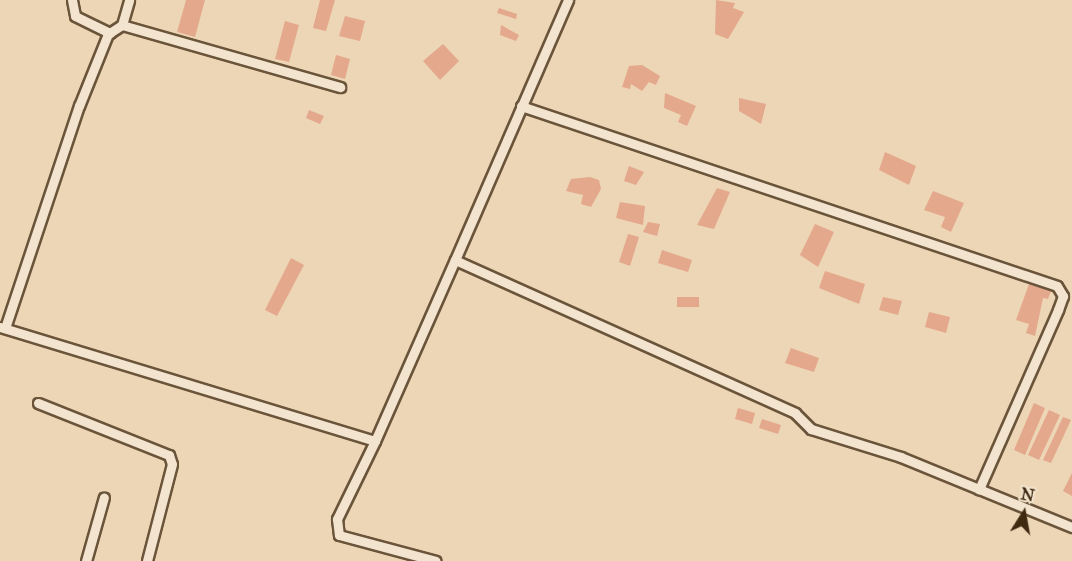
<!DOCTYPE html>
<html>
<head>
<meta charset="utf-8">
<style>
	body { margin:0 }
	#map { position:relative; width:1072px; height:561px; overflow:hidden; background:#edd6b5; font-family:"IM FELL Great Primer",serif }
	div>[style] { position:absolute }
	.building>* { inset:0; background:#e4a88d }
	.roads { filter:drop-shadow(2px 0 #6a543a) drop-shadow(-2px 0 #6a543a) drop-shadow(0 2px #6a543a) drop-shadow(0 -2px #6a543a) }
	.street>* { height:9px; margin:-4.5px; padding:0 4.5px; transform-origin:4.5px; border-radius:4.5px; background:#f3e4cf }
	span { translate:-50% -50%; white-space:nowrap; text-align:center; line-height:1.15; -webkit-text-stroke:4.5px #f3e4cf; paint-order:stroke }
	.north { position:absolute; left:994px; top:483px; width:60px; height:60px; -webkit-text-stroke:4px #f3e4cf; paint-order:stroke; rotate:11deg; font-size:16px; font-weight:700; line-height:24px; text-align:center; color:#3f2911 }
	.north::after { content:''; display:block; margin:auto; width:21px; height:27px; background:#3f2911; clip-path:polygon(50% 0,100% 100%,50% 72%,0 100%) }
</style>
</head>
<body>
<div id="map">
	<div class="building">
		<i style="clip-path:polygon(186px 0,205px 0,195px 37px,177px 32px)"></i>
		<i style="clip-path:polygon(320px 0,335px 0,326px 31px,313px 28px)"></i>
		<i style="clip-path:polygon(716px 0,735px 3px,733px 8px,744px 12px,728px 39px,715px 34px)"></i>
		<i style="clip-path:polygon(499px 8px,517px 14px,516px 19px,497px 13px)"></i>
		<i style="clip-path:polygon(345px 16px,365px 21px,360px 41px,339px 36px)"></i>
		<i style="clip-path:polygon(285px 21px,299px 25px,289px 62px,275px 59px)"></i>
		<i style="clip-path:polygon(501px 25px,519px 35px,516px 41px,500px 35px)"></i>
		<i style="clip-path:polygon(443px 44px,459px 61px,440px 80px,423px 61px)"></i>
		<i style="clip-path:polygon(336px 55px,350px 59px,345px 79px,331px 75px)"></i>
		<i style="clip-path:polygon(642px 65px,660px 76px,656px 85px,649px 82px,642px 91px,631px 84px,630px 89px,622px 87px,629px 66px)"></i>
		<i style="clip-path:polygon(665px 93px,696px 106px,687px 126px,678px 122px,681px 115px,664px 108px)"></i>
		<i style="clip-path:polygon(739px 98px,766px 104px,761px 124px,739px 111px)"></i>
		<i style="clip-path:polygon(309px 110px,324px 116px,320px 124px,306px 118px)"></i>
		<i style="clip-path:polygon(885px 152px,916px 166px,909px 185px,879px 170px)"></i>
		<i style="clip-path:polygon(629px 166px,644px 172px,636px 185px,624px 181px)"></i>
		<i style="clip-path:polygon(590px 177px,599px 180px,601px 189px,591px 207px,581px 204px,583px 195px,566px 191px,571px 179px)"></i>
		<i style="clip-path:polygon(717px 188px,730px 192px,714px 229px,697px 225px)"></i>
		<i style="clip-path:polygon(933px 191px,964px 203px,951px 232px,941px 227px,945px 217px,924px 210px)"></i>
		<i style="clip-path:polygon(620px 202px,645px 206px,643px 225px,616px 218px)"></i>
		<i style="clip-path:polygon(648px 222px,660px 224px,657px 236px,643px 232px)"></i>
		<i style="clip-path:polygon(815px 224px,834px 232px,818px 267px,800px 255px)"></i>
		<i style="clip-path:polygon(628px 234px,639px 237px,630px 266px,619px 262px)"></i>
		<i style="clip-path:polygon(662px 250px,692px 260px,688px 272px,658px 263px)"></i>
		<i style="clip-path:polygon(291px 258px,304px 265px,277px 316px,265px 310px)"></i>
		<i style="clip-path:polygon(825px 271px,865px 284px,859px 304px,819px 288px)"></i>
		<i style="clip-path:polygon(1029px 284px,1051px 291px,1048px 299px,1043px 298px,1035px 336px,1026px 333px,1029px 324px,1016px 320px)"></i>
		<i style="clip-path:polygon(677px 297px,699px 297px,699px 307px,677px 307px)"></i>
		<i style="clip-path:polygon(883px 297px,902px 301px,898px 315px,879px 310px)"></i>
		<i style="clip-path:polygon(929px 312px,950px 317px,946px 333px,925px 327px)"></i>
		<i style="clip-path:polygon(791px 348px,819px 358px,814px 372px,785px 363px)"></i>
		<i style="clip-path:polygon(1034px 403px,1045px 408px,1025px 455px,1014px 450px)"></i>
		<i style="clip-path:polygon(738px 408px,755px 413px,752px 424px,735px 419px)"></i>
		<i style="clip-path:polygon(1049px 410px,1060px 415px,1039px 460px,1028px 455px)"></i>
		<i style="clip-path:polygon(1063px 417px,1071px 420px,1051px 463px,1043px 460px)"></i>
		<i style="clip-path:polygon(762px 419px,781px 425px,778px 434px,759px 428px)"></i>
		<i style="clip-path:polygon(1072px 473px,1072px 496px,1063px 491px)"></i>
	</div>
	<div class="roads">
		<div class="street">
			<i style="left:72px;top:0;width:16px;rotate:79deg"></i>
			<i style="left:75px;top:16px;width:39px;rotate:26deg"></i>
			<i style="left:568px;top:0;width:283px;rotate:113.5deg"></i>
			<i style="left:455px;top:260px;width:373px;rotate:24.2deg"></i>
			<i style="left:795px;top:413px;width:23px;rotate:45deg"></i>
			<i style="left:811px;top:429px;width:94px;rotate:17.3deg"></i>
			<i style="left:901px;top:457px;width:185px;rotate:22.3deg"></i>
			<i style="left:122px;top:25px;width:227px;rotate:15.9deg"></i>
			<i style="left:521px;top:106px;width:565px;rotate:18.56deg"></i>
			<i style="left:1057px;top:286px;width:12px;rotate:59deg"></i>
			<i style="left:1063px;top:296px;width:15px;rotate:110deg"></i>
			<i style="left:1058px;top:310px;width:196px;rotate:113.8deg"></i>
			<i style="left:0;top:327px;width:392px;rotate:16.9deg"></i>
			<i style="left:375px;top:441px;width:87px;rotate:116deg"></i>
			<i style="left:337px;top:519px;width:16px;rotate:83deg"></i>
			<i style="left:339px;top:535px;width:100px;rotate:15deg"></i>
			<i style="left:5px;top:328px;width:234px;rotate:-71.6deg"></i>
			<i style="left:79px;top:106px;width:78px;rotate:-68.1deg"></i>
			<i style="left:108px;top:34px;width:17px;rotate:-33deg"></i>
			<i style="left:122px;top:25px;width:26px;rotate:-74deg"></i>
			<i style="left:38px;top:403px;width:141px;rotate:21.7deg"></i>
			<i style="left:169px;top:455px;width:9px;rotate:72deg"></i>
			<i style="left:172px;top:464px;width:100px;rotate:104.5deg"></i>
			<i style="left:375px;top:441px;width:198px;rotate:-66.2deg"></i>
			<i style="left:86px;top:561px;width:66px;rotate:-74.3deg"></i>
		</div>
	</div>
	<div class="north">N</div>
</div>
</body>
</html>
